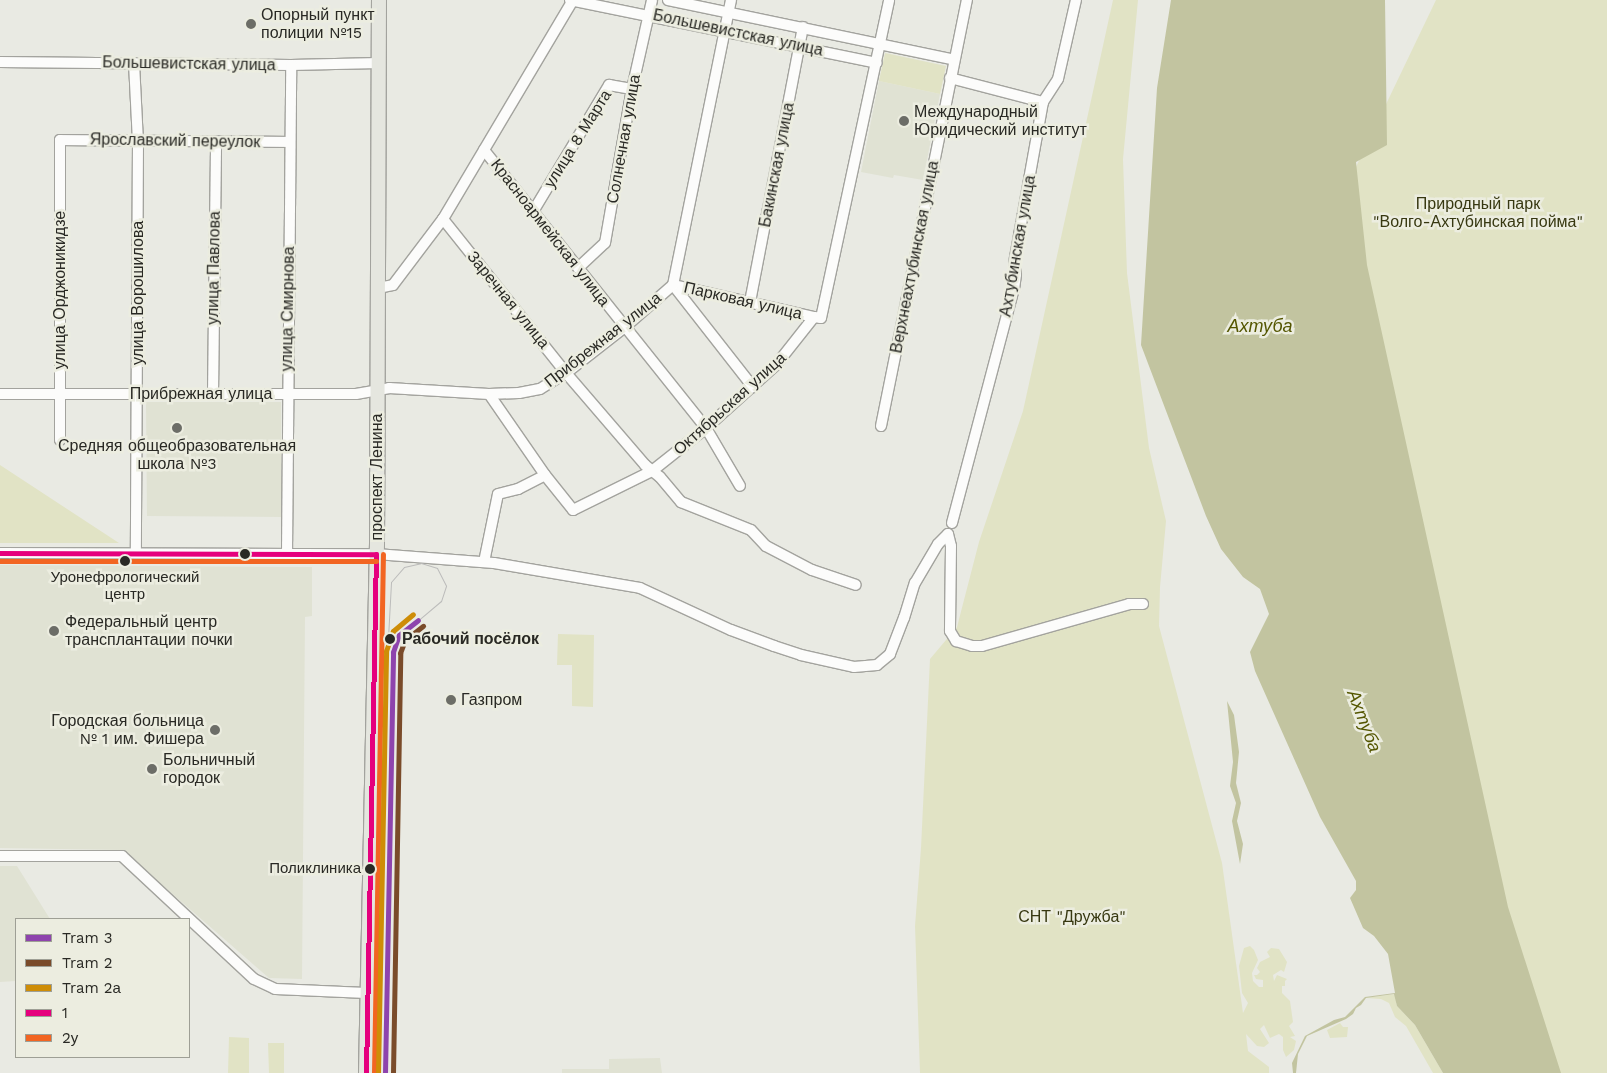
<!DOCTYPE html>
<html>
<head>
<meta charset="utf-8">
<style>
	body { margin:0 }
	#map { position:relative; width:1607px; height:1073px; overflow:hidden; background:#e9eae3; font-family:"Work Sans",sans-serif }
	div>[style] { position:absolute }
	.built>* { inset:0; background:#e0e2d3 }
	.green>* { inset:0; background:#e1e3c5 }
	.water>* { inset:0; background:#c2c4a0 }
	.roads { filter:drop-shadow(1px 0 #a3a39e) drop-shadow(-1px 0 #a3a39e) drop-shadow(0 1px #a3a39e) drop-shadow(0 -1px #a3a39e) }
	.minor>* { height:10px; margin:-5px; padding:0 5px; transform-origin:5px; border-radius:5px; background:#fcfcfb }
	.major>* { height:14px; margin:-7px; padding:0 7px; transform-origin:7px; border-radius:7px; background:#e5e6df }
	.tram>* { height:1px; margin:-0.5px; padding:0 0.5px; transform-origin:0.5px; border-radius:0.5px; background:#bcbcbb }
	.bus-1>* { height:5px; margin:-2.5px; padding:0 2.5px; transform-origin:2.5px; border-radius:2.5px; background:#e5007d }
	.bus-2>* { height:5px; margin:-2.5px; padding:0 2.5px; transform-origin:2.5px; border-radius:2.5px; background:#f26522 }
	.tram-1>* { height:5px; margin:-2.5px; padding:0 2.5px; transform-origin:2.5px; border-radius:2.5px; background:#8e44ad }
	.tram-2>* { height:5px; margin:-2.5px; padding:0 2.5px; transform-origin:2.5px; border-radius:2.5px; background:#7a4b2a }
	.tram-3>* { height:5px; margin:-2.5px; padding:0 2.5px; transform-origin:2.5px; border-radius:2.5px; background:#ce8d07 }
	.dots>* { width:14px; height:14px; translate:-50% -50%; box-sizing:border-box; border:2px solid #ecede0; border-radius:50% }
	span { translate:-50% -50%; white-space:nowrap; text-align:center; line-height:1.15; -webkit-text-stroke:5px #ecede0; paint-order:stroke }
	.bus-label { font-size:15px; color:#292924 }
	.right { translate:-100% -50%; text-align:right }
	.poi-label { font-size:16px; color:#292924 }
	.left { translate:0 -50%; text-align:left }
	.street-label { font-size:16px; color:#292924 }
	.park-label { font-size:16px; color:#373811 }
	.stop-label { font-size:16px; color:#292924; font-weight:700 }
	.water-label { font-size:18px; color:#545600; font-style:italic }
	.legend { position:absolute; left:15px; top:918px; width:175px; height:140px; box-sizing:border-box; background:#ecede0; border:1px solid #9e9f95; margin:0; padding:6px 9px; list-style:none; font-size:15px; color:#292924 }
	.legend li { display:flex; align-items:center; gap:10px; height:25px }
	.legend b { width:25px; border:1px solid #9e9f95 }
</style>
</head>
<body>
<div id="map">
	<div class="built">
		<i style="clip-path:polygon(879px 81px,940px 94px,923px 180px,894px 175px,893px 178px,861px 172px)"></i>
		<i style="clip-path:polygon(146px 402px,281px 402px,282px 517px,147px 516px)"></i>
		<i style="clip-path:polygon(0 565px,312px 567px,312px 616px,305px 617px,302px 979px,269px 978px,122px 850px,0 848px)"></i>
		<i style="clip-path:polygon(0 866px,17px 866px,50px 919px,16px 919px,16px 981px,0 982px)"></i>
		<i style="clip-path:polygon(660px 1058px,662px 1073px,562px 1073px,562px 1069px,609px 1069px,609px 1059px)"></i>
	</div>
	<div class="green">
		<i style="clip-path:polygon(1113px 0,1138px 0,1123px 159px,1127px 273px,1149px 448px,1166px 521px,1160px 587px,1159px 626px,1222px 863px,1243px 1013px,1248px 1003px,1242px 993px,1239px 966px,1244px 948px,1250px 946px,1254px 950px,1258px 960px,1252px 973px,1253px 981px,1259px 987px,1263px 987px,1263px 980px,1256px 979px,1254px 975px,1257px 975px,1260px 972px,1257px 968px,1260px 962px,1270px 957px,1267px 952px,1271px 948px,1279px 949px,1287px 962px,1284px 972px,1281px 970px,1273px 975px,1274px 981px,1277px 975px,1287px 979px,1285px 981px,1285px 986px,1282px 986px,1282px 993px,1290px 1001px,1293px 1022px,1289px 1026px,1295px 1036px,1290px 1037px,1296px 1041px,1294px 1050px,1286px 1057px,1283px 1050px,1283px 1037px,1279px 1034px,1270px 1038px,1264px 1025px,1260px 1029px,1269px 1043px,1264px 1047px,1257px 1046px,1246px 1034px,1248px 1051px,1269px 1067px,1269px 1073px,920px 1073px,915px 926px,921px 848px,930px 659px,957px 627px,979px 542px,1023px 411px)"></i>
		<i style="clip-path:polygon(1436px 0,1607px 0,1607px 1073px,1540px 1073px,1342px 196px)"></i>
		<i style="clip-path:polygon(885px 53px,946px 66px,940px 94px,879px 81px)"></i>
		<i style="clip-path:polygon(0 465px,119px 543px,0 543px)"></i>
		<i style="clip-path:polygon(558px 634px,594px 635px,593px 707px,572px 706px,572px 665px,557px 665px)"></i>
		<i style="clip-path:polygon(1395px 994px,1397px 1006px,1415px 1025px,1443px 1073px,1433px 1073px,1406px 1026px,1395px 1017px,1389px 1003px,1381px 999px,1366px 998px)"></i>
		<i style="clip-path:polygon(1340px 1023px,1343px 1027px,1348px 1027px,1347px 1037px,1330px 1038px,1327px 1030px)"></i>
		<i style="clip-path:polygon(229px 1037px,249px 1038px,249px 1073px,228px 1073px)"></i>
		<i style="clip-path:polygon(268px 1043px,284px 1043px,284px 1073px,269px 1073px)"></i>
	</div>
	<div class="water">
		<i style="clip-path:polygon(1171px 0,1385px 0,1387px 145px,1356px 162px,1367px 265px,1508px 907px,1561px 1073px,1443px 1073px,1415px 1025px,1397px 1006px,1394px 994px,1366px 998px,1361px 1005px,1356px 1008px,1353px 1014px,1346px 1019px,1307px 1036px,1298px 1054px,1296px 1073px,1293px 1073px,1292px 1063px,1305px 1036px,1334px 1020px,1345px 1017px,1365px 997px,1395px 993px,1388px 954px,1374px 936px,1363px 928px,1350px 898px,1356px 890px,1356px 881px,1320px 817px,1255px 671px,1250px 652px,1269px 614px,1260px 589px,1243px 577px,1221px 549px,1206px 516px,1141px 345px,1157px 88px)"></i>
		<i style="clip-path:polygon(1227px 701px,1234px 715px,1239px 752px,1236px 783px,1241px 803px,1237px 821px,1243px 844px,1240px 864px,1232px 821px,1236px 803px,1230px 786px,1233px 762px)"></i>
	</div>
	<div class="roads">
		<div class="minor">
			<i style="left:570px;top:0;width:313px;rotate:11.6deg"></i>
			<i style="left:668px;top:0;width:292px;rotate:11.8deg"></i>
			<i style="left:0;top:62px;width:291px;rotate:0.6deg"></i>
			<i style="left:291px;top:65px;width:88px;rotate:-1.3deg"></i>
			<i style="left:134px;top:63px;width:78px;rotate:87.1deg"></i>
			<i style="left:138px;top:141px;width:412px;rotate:90.3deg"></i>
			<i style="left:950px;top:78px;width:96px;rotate:14.5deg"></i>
			<i style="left:484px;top:150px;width:356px;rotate:51.4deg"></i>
			<i style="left:706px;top:428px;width:67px;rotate:59.6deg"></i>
			<i style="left:534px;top:210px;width:146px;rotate:-59deg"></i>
			<i style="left:609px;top:85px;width:23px;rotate:10deg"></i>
			<i style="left:443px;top:219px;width:197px;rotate:51.4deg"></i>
			<i style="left:566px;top:373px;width:121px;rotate:49.3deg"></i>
			<i style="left:645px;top:465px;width:19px;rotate:39deg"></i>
			<i style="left:660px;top:477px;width:33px;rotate:50deg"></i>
			<i style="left:681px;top:502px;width:75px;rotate:21.8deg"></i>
			<i style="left:751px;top:530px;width:22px;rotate:47deg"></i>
			<i style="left:766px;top:546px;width:52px;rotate:27.6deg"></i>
			<i style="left:812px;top:570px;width:46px;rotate:18.8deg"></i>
			<i style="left:579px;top:267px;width:35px;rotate:-43deg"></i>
			<i style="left:605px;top:243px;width:156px;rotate:-80.1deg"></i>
			<i style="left:632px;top:89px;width:91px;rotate:-77.3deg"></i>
			<i style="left:673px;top:285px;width:145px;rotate:12.8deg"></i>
			<i style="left:673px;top:285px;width:130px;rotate:51.9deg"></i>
			<i style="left:378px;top:288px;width:15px;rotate:-11deg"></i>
			<i style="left:393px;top:285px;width:83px;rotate:-52.9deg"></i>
			<i style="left:443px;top:219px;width:255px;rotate:-59.3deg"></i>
			<i style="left:750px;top:302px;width:280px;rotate:-79.1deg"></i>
			<i style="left:0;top:394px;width:356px"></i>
			<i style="left:356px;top:394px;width:34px;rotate:-10deg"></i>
			<i style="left:389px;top:388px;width:100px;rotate:3.4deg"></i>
			<i style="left:489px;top:394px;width:30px;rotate:-2deg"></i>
			<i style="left:519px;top:393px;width:21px;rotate:-11deg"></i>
			<i style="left:540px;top:389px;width:31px;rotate:-32deg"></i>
			<i style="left:566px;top:373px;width:75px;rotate:-37.9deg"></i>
			<i style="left:625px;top:327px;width:64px;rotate:-41.2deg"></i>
			<i style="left:673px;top:285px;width:291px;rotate:-78.5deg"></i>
			<i style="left:213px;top:394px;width:252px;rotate:-89.3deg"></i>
			<i style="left:489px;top:394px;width:98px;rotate:55.3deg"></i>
			<i style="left:545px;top:475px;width:45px;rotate:51.3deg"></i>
			<i style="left:573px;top:510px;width:88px;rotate:-26.3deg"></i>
			<i style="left:652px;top:471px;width:69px;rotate:-38.5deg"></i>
			<i style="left:706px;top:428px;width:94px;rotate:-42deg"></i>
			<i style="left:776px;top:365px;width:61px;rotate:-51.6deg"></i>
			<i style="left:814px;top:317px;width:7px;rotate:8deg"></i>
			<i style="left:821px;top:318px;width:325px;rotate:-77.9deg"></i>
			<i style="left:881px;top:426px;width:435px;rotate:-78.6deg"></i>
			<i style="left:60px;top:440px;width:300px;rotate:-90deg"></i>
			<i style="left:60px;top:140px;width:230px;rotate:0.5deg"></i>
			<i style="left:952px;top:523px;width:242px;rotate:-75.2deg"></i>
			<i style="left:1014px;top:289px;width:15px;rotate:-82deg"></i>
			<i style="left:1016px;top:274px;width:11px;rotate:-100deg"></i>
			<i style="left:1014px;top:263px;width:164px;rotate:-79.8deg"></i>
			<i style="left:1043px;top:102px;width:27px;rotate:-57deg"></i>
			<i style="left:1058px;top:79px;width:81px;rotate:-77.2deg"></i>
			<i style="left:0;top:553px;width:376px;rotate:0.2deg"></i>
			<i style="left:376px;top:554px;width:118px;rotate:4.4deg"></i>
			<i style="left:494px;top:563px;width:148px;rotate:9.7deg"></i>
			<i style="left:640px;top:588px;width:100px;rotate:24.8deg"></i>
			<i style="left:731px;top:630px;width:46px;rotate:20.4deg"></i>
			<i style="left:774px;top:646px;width:28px;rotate:18deg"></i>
			<i style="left:801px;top:655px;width:54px;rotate:12.8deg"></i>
			<i style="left:854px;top:667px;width:23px;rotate:-5deg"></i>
			<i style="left:877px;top:665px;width:17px;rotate:-40deg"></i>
			<i style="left:890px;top:654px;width:39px;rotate:-69deg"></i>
			<i style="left:904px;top:618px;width:37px;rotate:-73deg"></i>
			<i style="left:915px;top:583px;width:45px;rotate:-59.5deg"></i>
			<i style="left:938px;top:544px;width:14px;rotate:-45deg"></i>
			<i style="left:948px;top:534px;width:12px;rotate:76deg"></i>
			<i style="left:951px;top:546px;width:85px;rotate:90.7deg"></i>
			<i style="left:950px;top:631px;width:12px;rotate:59deg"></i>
			<i style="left:956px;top:641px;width:17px;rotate:17deg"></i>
			<i style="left:972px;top:646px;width:10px"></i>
			<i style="left:982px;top:646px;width:153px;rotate:-15.9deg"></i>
			<i style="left:1129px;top:604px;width:14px"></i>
			<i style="left:287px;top:553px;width:488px;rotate:-89.5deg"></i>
			<i style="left:484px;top:562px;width:69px;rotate:-78.4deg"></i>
			<i style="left:498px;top:494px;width:21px;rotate:-14deg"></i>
			<i style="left:518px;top:489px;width:30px;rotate:-27deg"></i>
			<i style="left:0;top:856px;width:122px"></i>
			<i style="left:122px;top:856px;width:180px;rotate:43deg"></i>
			<i style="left:254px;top:979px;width:23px;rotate:25deg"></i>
			<i style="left:275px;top:989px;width:92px;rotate:2.5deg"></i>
		</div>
		<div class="major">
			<i style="left:366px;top:1073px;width:530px;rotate:-88.81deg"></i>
			<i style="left:377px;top:543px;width:543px;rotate:-89.79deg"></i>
		</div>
	</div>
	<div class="tram">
		<i style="left:388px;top:638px;width:56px;rotate:-86.9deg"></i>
		<i style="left:391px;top:582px;width:20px;rotate:-49deg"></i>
		<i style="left:404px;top:567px;width:17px;rotate:-13deg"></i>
		<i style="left:421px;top:563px;width:17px;rotate:17deg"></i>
		<i style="left:437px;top:568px;width:20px;rotate:63deg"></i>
		<i style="left:446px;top:586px;width:16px;rotate:108deg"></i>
		<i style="left:441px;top:601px;width:30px;rotate:140deg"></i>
	</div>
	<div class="bus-1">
		<i style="left:0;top:553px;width:376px;rotate:0.2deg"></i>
		<i style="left:366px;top:1073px;width:519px;rotate:-88.9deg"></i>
	</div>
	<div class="bus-2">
		<i style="left:0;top:561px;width:376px"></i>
		<i style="left:374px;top:1073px;width:519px;rotate:-89.01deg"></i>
	</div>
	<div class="tram-1">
		<i style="left:385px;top:1073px;width:421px;rotate:-88.9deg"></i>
		<i style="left:393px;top:652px;width:18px;rotate:-71deg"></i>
		<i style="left:399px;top:635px;width:24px;rotate:-38deg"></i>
	</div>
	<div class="tram-2">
		<i style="left:393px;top:1073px;width:420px;rotate:-89deg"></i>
		<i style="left:400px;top:653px;width:14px;rotate:-69deg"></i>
		<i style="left:405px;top:640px;width:23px;rotate:-38deg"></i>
	</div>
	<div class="tram-3">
		<i style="left:378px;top:1073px;width:422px;rotate:-88.9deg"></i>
		<i style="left:386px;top:651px;width:21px;rotate:-71deg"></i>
		<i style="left:393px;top:631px;width:26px;rotate:-40deg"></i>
	</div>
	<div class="dots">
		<i style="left:251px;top:24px;background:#6c6d67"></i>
		<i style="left:904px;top:121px;background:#6c6d67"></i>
		<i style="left:177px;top:428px;background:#6c6d67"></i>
		<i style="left:245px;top:554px;background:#292924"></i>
		<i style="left:125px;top:561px;background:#292924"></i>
		<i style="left:54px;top:631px;background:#6c6d67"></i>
		<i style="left:390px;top:639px;background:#292924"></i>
		<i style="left:451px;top:700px;background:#6c6d67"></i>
		<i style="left:215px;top:730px;background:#6c6d67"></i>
		<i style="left:152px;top:769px;background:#6c6d67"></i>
		<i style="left:370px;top:869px;background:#292924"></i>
	</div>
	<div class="bus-label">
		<span style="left:125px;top:586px">Уронефрологический<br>центр</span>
		<span class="right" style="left:361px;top:869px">Поликлиника</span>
	</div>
	<div class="poi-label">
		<span class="left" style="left:261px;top:24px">Опорный пункт<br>полиции №15</span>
		<span class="left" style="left:914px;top:121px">Международный<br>Юридический институт</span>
		<span style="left:177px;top:455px">Средняя общеобразовательная<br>школа №3</span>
		<span class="left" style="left:65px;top:631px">Федеральный центр<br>трансплантации почки</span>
		<span class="left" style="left:461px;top:700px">Газпром</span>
		<span class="right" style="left:204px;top:730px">Городская больница<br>№ 1 им. Фишера</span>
		<span class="left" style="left:163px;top:769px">Больничный<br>городок</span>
	</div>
	<div class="street-label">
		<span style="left:738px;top:33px;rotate:12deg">Большевистская улица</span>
		<span style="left:189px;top:64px;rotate:1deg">Большевистская улица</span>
		<span style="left:578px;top:139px;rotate:-58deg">улица 8 Марта</span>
		<span style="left:624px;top:139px;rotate:-80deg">Солнечная улица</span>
		<span style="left:175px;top:141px;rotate:1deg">Ярославский переулок</span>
		<span style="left:777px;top:165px;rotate:-79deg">Бакинская улица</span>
		<span style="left:550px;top:233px;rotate:52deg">Красноармейская улица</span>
		<span style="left:1018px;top:246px;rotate:-80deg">Ахтубинская улица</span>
		<span style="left:915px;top:257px;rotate:-79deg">Верхнеахтубинская улица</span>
		<span style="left:214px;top:268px;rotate:-89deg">улица Павлова</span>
		<span style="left:60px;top:290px;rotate:-90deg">улица Орджоникидзе</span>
		<span style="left:138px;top:293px;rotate:-90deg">улица Ворошилова</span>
		<span style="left:508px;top:300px;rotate:51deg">Заречная улица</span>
		<span style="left:743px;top:301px;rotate:13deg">Парковая улица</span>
		<span style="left:288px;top:309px;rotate:-89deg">улица Смирнова</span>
		<span style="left:603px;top:340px;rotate:-38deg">Прибрежная улица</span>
		<span style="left:201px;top:394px">Прибрежная улица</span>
		<span style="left:730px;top:404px;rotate:-42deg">Октябрьская улица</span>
		<span style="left:377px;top:477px;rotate:-90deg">проспект Ленина</span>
	</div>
	<div class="park-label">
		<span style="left:1478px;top:213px">Природный парк<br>"Волго-Ахтубинская пойма"</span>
		<span style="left:1072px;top:917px">СНТ "Дружба"</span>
	</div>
	<div class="stop-label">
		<span class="left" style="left:402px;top:639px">Рабочий посёлок</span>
	</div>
	<div class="water-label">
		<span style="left:1260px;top:326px">Ахтуба</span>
		<span style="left:1364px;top:721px;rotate:69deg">Ахтуба</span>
	</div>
	<ul class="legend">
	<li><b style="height:6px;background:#8e44ad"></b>Tram 3</li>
	<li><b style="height:6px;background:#7a4b2a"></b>Tram 2</li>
	<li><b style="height:6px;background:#ce8d07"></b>Tram 2а</li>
	<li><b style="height:6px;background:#e5007d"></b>1</li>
	<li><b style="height:6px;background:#f26522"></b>2у</li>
	</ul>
</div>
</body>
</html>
